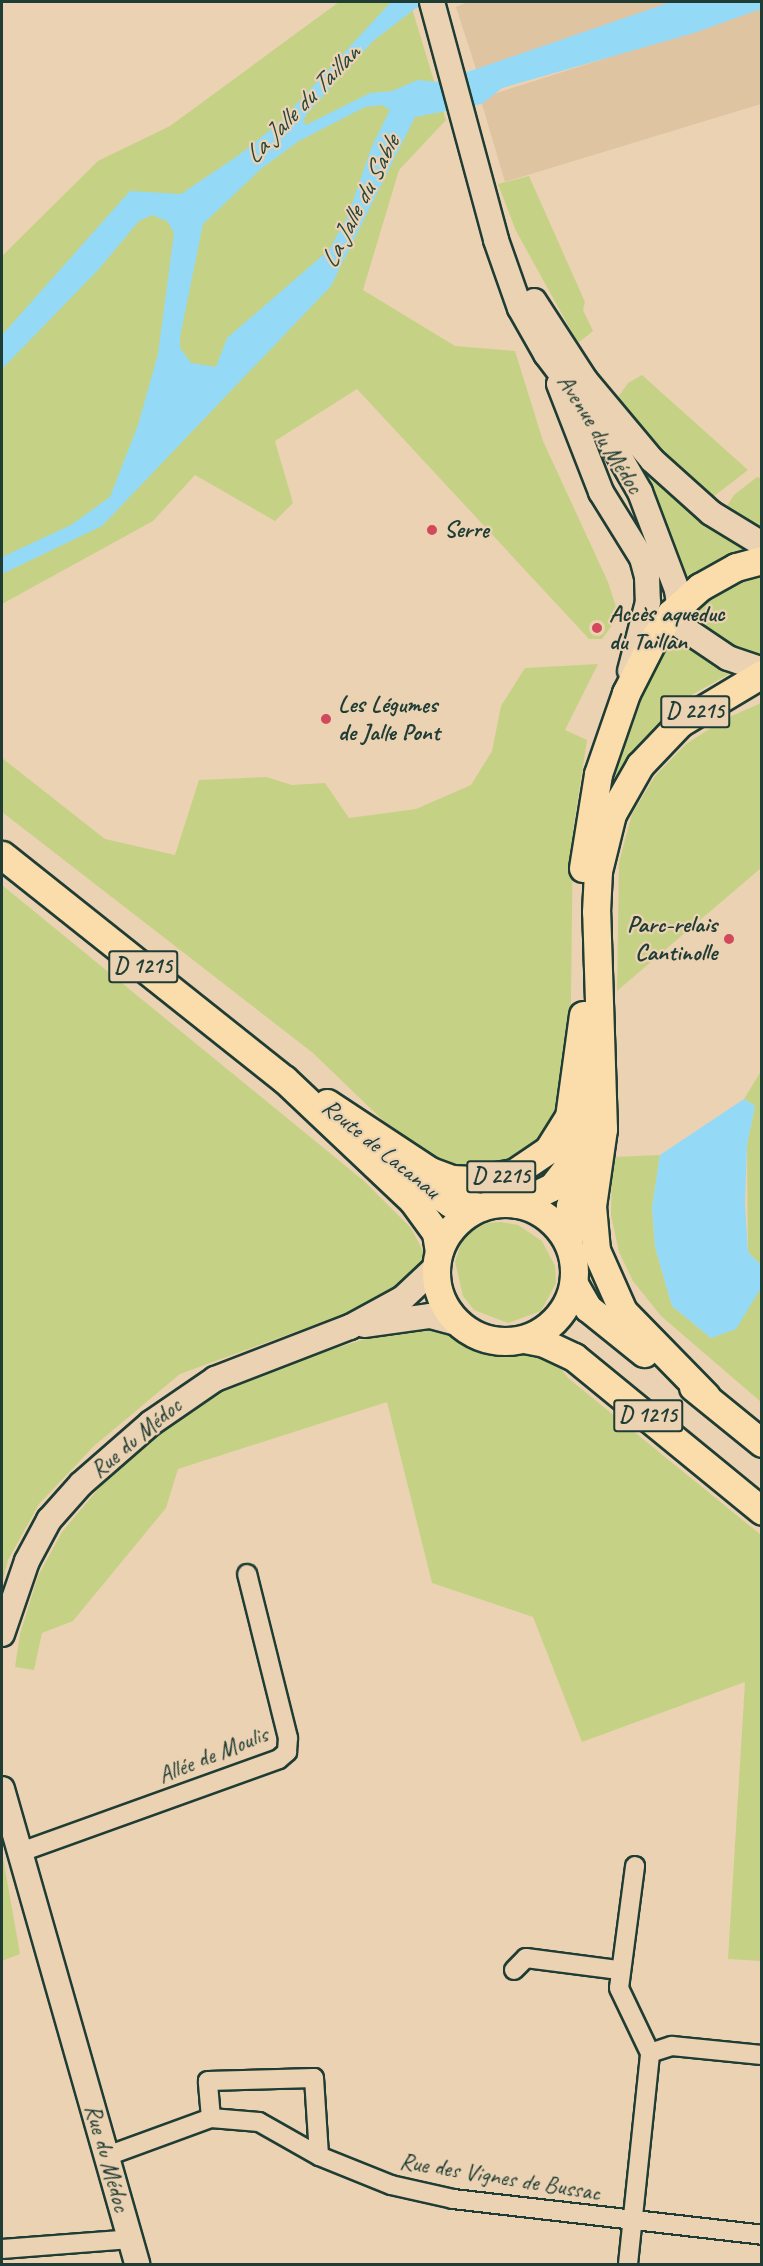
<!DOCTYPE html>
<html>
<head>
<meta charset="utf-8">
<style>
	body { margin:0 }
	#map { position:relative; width:763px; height:2266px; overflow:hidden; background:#ebd2b2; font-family:Caveat,sans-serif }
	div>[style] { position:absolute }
	.built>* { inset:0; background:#dfc4a2 }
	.green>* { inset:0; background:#c5d286 }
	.water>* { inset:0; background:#94d9f5 }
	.roads { filter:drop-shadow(2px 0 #1f3d34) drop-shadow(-2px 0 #1f3d34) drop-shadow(0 2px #1f3d34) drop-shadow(0 -2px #1f3d34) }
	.street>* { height:18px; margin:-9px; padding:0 9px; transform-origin:9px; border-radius:9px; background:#ebd2b2 }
	.secondary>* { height:24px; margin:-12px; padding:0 12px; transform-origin:12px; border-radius:12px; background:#ebd2b2 }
	.primary>* { height:27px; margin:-13.5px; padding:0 13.5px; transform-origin:13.5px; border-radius:13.5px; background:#faddab }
	.primary>.ring { margin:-13.5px; padding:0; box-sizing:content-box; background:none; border:27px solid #faddab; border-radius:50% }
	.dots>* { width:16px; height:16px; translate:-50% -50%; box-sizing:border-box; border:3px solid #ebd2b2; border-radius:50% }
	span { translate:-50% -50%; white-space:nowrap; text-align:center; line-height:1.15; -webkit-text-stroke:4.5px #ebd2b2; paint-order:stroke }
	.shield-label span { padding:2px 4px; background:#ebd2b2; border:2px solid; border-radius:4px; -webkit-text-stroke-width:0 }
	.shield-label { font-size:22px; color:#1f3d34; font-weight:700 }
	.street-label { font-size:24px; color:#1f3d34 }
	.poi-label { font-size:24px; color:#1f3d34; font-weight:700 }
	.left { translate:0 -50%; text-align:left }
	.right { translate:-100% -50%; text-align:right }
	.water-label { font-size:26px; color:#25453e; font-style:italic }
	.frame { position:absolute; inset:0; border:3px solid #1f3d34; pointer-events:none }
</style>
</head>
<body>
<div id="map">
	<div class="built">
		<i style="clip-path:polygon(468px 2px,703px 2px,478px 75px,456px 7px)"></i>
		<i style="clip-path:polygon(761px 9px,761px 104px,505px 182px,482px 104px,487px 96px)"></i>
	</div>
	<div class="green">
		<i style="clip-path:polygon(339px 2px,410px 2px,446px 120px,399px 170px,363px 290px,455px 346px,515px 351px,543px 441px,608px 582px,619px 616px,602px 639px,589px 639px,357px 389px,275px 441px,293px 503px,275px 521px,195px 475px,153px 521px,2px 604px,2px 256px,98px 161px,170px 126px)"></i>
		<i style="clip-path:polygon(529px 176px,585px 302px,583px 310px,593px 331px,578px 343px,516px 231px,498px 184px)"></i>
		<i style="clip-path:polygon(642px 375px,748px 470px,713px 497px,707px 498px,663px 457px,616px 400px,628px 383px)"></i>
		<i style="clip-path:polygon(581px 386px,669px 491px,696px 516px,749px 550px,683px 586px)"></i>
		<i style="clip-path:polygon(757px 477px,761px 478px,761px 529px,729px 511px,727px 506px,734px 495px)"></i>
		<i style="clip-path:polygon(761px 571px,761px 655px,743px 654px,696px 628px,691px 614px,709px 592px)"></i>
		<i style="clip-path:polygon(667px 632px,733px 672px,693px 694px,655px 726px,621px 771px,597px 820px,619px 738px)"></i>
		<i style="clip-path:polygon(598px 664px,565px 730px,587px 740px,573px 830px,570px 1079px,552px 1128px,509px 1164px,453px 1169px,428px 1157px,394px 1131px,313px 1053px,2px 812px,2px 758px,105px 839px,175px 855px,199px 780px,266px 777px,292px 785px,325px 783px,349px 818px,416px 809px,471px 785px,492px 751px,501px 706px,525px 668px)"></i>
		<i style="clip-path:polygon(761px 703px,761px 868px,617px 991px,619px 862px,632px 814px,655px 776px,686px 744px,725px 719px)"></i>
		<i style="clip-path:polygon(2px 885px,364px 1181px,411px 1228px,426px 1257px,422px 1272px,380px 1301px,180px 1374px,94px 1446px,39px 1504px,8px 1560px,2px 1584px)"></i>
		<i style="clip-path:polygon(761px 1071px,761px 1265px,748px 1252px,747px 1145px,755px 1106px,744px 1099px)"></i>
		<i style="clip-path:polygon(660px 1155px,652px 1208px,655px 1247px,672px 1306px,711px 1338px,761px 1287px,761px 1402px,661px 1316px,633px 1281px,619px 1252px,611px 1215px,612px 1157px)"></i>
		<i style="clip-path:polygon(501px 1222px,518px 1225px,542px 1241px,555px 1266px,556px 1283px,541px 1311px,508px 1323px,474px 1310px,463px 1296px,455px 1262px,461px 1244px,472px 1231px,487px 1223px)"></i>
		<i style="clip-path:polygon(429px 1325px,445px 1329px,464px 1344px,488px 1354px,537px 1353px,557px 1363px,568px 1378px,761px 1535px,761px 1961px,728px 1959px,745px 1682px,582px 1742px,533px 1617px,432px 1583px,387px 1402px,178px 1469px,166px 1508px,73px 1621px,42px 1633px,34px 1670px,15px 1667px,20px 1634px,38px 1576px,62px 1532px,98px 1489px,145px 1443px,201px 1400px,265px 1371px,393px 1330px)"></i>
		<i style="clip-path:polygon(2px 1852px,20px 1954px,2px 1961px)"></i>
	</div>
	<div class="water">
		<i style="clip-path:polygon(evenodd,391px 2px,433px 2px,416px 8px,373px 41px,307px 114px,303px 121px,306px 125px,370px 93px,392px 91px,418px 80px,438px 82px,671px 2px,761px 2px,761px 9px,694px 33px,502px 88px,482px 104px,415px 117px,331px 286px,102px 526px,2px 574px,2px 557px,71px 525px,110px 497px,138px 425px,158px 354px,174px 233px,167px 221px,152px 215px,139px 221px,98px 270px,2px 369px,2px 335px,130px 191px,181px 194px,239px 155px,280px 122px,391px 2px,382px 105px,390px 110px,372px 146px,348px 215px,329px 250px,227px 338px,216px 367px,191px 363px,180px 348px,180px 337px,203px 224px,262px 168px,299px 141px,365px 107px,382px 105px)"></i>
		<i style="clip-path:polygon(744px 1099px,755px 1106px,747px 1145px,745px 1204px,748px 1252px,761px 1265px,761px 1288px,736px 1329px,711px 1338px,672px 1306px,655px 1247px,652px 1208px,656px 1181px,660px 1155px)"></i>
	</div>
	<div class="roads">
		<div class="street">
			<i style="left:18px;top:1853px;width:277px;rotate:-19.8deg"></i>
			<i style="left:279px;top:1759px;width:11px;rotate:-41deg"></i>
			<i style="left:287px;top:1752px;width:14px;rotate:-86deg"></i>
			<i style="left:288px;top:1738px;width:169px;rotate:-104deg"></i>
			<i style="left:514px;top:1970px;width:17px;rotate:-45deg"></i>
			<i style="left:526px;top:1958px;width:94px;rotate:7.4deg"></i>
			<i style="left:650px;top:2053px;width:23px;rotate:-18deg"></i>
			<i style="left:672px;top:2046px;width:90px;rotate:5.7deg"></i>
			<i style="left:211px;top:2118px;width:37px;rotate:-95deg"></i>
			<i style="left:208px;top:2081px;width:106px;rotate:-1.6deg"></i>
			<i style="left:314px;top:2078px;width:78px;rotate:86.3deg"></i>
			<i style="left:107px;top:2156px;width:111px;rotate:-20.1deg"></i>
			<i style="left:211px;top:2118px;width:48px;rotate:4.8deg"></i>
			<i style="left:259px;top:2122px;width:69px;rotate:29.5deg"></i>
			<i style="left:319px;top:2156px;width:78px;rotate:21.9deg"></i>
			<i style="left:391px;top:2185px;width:64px;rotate:12.7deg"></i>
			<i style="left:453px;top:2199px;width:311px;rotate:6.6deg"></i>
			<i style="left:2px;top:2249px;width:129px;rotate:-4.4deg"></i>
			<i style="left:628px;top:2264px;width:212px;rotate:-84deg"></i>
			<i style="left:650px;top:2053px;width:72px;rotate:-115.5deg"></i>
			<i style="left:619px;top:1988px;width:123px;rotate:-82.5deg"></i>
		</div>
		<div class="secondary">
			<i style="left:432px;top:2px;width:246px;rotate:74.9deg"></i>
			<i style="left:496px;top:240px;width:72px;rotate:70.6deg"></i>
			<i style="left:520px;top:308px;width:53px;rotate:60.5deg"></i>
			<i style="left:546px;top:354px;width:99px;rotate:52.8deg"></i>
			<i style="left:606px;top:433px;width:68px;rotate:60deg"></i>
			<i style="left:640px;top:492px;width:105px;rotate:69.3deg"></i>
			<i style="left:677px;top:590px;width:37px;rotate:82deg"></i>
			<i style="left:682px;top:627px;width:55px;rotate:34deg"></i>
			<i style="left:728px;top:658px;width:36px;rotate:19deg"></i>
			<i style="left:534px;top:301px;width:95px;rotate:57deg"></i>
			<i style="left:586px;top:381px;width:103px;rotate:50.1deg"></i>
			<i style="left:652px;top:460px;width:79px;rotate:41.9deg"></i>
			<i style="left:711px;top:513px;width:60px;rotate:31.3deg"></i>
			<i style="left:559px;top:384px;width:116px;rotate:68.7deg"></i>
			<i style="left:601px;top:492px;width:78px;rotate:58.2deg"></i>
			<i style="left:642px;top:558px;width:20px;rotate:75deg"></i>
			<i style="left:647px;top:577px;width:25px;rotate:88deg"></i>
			<i style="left:648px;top:602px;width:71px;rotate:104.6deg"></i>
			<i style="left:364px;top:1325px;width:67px;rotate:-7.8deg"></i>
			<i style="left:430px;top:1316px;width:30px;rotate:15deg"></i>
			<i style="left:2px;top:1634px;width:77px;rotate:-71.1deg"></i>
			<i style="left:27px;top:1561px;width:47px;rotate:-61.8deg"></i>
			<i style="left:49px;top:1520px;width:48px;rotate:-48.4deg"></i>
			<i style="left:81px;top:1484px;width:93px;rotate:-41.1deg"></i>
			<i style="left:151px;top:1423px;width:78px;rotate:-34.5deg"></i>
			<i style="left:215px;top:1379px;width:145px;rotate:-21.1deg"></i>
			<i style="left:350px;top:1327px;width:60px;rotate:-28.7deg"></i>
			<i style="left:403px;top:1298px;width:45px;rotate:-43.2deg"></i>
			<i style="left:2px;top:1789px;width:494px;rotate:74.1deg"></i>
		</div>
		<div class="primary">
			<i style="left:2px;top:855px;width:360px;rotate:38.5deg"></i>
			<i style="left:284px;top:1079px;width:178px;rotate:43.4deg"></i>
			<i style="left:413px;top:1201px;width:39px;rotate:54deg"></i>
			<i style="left:436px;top:1233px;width:18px;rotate:81deg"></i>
			<i style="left:583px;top:868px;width:95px;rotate:-80.9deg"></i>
			<i style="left:598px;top:774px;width:86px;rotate:-70.9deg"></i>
			<i style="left:626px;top:693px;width:62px;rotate:-63deg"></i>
			<i style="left:654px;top:638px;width:30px;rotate:-56deg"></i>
			<i style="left:671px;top:613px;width:39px;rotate:-42deg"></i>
			<i style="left:700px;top:587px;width:41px;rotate:-29.1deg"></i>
			<i style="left:736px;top:567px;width:27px;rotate:-15deg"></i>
			<i style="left:327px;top:1103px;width:123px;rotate:33.4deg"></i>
			<i style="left:430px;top:1171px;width:23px;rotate:20deg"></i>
			<i style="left:452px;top:1179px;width:21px;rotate:3deg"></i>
			<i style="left:473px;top:1180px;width:42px;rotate:-9.7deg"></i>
			<i style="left:514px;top:1173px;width:41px;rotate:-34.1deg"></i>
			<i style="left:548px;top:1150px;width:39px;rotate:-58deg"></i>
			<i style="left:569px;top:1117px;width:103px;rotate:-82.2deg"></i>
			<i style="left:404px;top:1170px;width:57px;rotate:35.7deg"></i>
			<i style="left:450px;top:1203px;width:32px;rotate:7deg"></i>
			<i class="ring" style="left:436px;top:1203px;width:111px;height:111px"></i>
			<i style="left:517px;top:1204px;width:39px;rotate:-26deg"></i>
			<i style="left:552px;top:1187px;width:24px;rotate:-52deg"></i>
			<i style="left:567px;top:1168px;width:38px;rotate:-68deg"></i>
			<i style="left:581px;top:1133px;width:48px;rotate:-81.5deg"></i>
			<i style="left:568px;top:1242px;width:36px;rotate:-87deg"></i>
			<i style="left:570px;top:1206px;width:47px;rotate:-68.9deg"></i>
			<i style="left:574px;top:1284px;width:28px;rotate:60deg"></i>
			<i style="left:588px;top:1308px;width:72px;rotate:38.8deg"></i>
			<i style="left:524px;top:1339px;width:20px;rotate:11deg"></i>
			<i style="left:544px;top:1343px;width:33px;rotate:25deg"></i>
			<i style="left:574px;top:1357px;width:243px;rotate:39.3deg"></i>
			<i style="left:693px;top:1387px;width:89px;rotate:39.1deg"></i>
			<i style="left:706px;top:1396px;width:119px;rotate:-134.3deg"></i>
			<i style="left:623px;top:1311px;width:67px;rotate:-113.9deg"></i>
			<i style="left:596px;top:1250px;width:44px;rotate:-95.2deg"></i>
			<i style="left:592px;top:1206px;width:78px;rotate:-81.9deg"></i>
			<i style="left:603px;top:1129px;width:217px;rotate:-91.8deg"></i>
			<i style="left:596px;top:912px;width:41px;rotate:-87.2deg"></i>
			<i style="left:598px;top:871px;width:59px;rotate:-76.2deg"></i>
			<i style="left:612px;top:814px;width:56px;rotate:-60.3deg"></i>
			<i style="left:640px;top:765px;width:58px;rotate:-46.4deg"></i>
			<i style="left:680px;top:723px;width:96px;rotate:-30.9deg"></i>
		</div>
	</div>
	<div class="dots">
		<i style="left:432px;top:530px;background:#d1495b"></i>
		<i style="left:597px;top:628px;background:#d1495b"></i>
		<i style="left:326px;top:719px;background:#d1495b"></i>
		<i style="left:729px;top:939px;background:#d1495b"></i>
	</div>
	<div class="shield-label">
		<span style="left:695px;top:712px">D 2215</span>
		<span style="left:143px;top:967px">D 1215</span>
		<span style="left:501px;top:1177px">D 2215</span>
		<span style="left:648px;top:1416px">D 1215</span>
	</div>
	<div class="street-label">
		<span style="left:600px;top:434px;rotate:57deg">Avenue du Médoc</span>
		<span style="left:381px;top:1149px;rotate:39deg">Route de Lacanau</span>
		<span style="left:136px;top:1438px;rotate:-40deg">Rue du Médoc</span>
		<span style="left:213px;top:1755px;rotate:-22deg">Allée de Moulis</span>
		<span style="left:107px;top:2158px;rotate:74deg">Rue du Médoc</span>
		<span style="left:500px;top:2177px;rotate:9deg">Rue des Vignes de Bussac</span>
	</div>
	<div class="poi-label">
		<span class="left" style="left:444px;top:530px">Serre</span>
		<span class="left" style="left:609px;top:628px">Accès aqueduc<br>du Taillan</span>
		<span class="left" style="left:338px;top:719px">Les Légumes<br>de Jalle Pont</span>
		<span class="right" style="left:717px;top:939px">Parc-relais<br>Cantinolle</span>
	</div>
	<div class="water-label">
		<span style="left:302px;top:104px;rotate:-46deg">La Jalle du Taillan</span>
		<span style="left:360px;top:202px;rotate:-63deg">La Jalle du Sable</span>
	</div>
	<div class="frame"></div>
</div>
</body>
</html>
